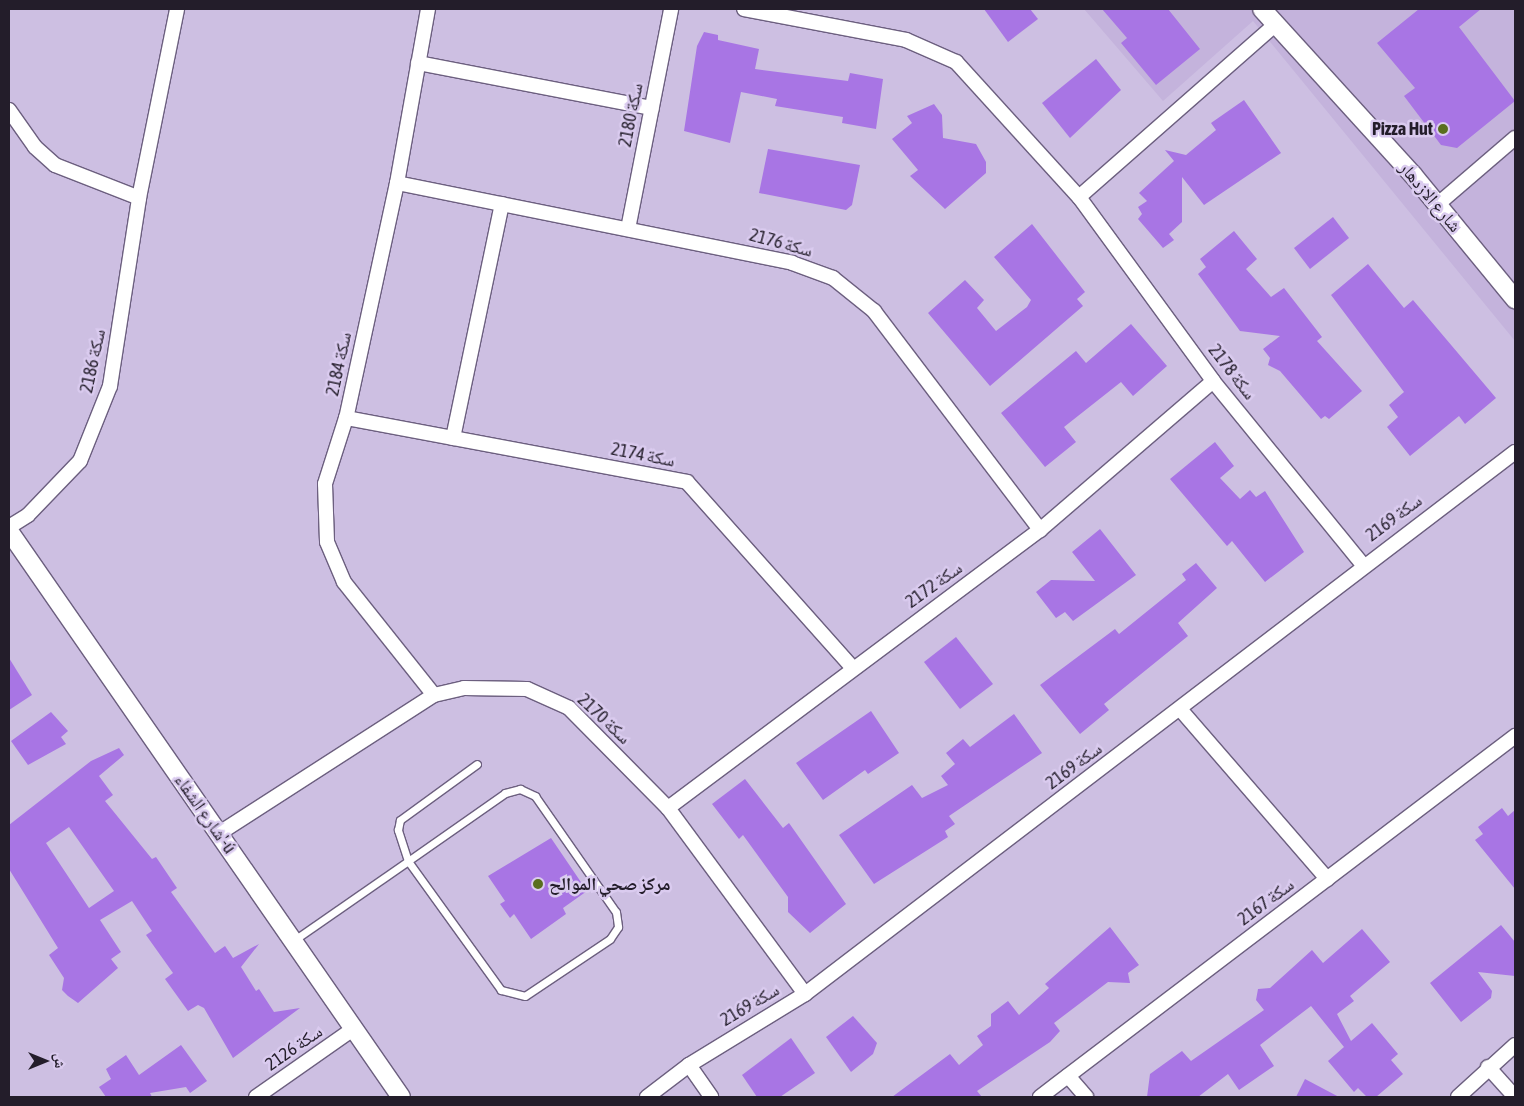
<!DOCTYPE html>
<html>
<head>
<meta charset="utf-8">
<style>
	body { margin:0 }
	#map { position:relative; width:1524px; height:1106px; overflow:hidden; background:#cdbfe2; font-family:"Asap Condensed","Noto Naskh Arabic",sans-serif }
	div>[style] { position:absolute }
	.built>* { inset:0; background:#c4b3dc }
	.building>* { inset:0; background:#a875e4 }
	.roads { filter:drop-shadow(1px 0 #6c5f7f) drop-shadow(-1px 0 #6c5f7f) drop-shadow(0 1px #6c5f7f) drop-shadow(0 -1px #6c5f7f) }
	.service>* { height:7px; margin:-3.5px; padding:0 3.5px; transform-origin:3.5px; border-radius:3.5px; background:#fff }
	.minor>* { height:14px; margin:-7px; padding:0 7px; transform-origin:7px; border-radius:7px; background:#fff }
	.tertiary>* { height:18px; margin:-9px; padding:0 9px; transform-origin:9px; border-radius:9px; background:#fff }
	.dots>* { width:14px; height:14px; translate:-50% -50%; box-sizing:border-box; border:2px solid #dacbef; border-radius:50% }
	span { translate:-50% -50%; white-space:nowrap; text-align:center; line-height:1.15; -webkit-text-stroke:5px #dacbef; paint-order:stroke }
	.street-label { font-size:18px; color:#231d2a }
	.poi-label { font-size:18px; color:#231d2a; font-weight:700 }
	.right { translate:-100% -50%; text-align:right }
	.left { translate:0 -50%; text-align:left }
	.frame { position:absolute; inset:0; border:10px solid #231d2a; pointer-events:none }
	.north { position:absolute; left:20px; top:1036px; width:50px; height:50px; -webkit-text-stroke:4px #dacbef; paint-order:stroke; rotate:90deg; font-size:14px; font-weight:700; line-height:20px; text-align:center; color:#231d2a }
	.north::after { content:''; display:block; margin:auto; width:18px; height:22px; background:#231d2a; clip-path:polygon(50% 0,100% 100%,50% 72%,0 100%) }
</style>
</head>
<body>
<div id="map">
	<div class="built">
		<i style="clip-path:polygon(1084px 9px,1515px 9px,1515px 341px,1253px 21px,1163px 101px)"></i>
	</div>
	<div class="building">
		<i style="clip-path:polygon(984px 9px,1030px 9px,1038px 19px,1008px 42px)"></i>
		<i style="clip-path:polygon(1102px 9px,1168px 9px,1200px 49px,1156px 85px,1121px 43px,1127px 38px)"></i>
		<i style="clip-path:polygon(1419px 9px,1481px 9px,1459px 27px,1515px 101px,1457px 148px,1441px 145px,1404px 96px,1415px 88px,1377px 43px)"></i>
		<i style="clip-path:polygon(704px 32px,718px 35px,718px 40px,759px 49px,755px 69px,848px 81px,850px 73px,883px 79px,876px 129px,842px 123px,843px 117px,775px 106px,777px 99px,741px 92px,730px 143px,684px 131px,697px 46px)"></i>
		<i style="clip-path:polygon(1096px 59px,1121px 90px,1070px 138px,1042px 103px)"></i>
		<i style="clip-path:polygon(1244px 100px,1281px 153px,1204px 205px,1182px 177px,1182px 222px,1169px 234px,1174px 240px,1163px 248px,1138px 219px,1142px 214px,1138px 207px,1147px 201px,1139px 193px,1174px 161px,1165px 150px,1186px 155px,1216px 130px,1211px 123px)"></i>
		<i style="clip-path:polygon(934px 104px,942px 115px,943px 138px,976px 144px,986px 162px,986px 173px,945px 209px,910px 176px,918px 170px,892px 139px,912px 123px,907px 116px)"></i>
		<i style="clip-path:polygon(768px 149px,860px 165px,852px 205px,846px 210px,759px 193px)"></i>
		<i style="clip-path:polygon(1333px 217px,1349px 238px,1310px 269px,1294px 248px)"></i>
		<i style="clip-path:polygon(1032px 224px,1085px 292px,1077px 299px,1083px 306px,990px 386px,928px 313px,965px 280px,984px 300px,977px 308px,996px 331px,1027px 307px,1031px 300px,994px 257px)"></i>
		<i style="clip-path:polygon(1234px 231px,1257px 259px,1246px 269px,1271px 297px,1284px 288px,1322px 337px,1317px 341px,1362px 391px,1329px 419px,1325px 416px,1321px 419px,1280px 371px,1268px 365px,1270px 358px,1263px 349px,1280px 336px,1240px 331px,1198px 274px,1206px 267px,1200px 259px)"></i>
		<i style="clip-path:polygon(1368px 264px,1404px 308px,1413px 300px,1496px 398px,1465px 424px,1459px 416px,1410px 456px,1387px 427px,1398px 417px,1389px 405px,1404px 392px,1331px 295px)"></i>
		<i style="clip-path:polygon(1131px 324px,1167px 366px,1133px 396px,1121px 382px,1064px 427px,1076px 442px,1045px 467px,1001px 413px,1076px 351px,1086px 363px)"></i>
		<i style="clip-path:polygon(1215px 442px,1234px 466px,1220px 478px,1240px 499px,1250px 490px,1256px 497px,1265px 491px,1304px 552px,1265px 582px,1232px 541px,1227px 546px,1170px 479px)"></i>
		<i style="clip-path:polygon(1100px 529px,1136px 575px,1073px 621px,1065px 612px,1056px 618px,1036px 592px,1051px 580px,1095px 581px,1072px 552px)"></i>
		<i style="clip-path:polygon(1196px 563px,1217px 588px,1178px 623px,1188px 636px,1104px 704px,1109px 710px,1080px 734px,1040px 685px,1115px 629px,1119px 634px,1186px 580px,1182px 574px)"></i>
		<i style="clip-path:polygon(956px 637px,993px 684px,960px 709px,924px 662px)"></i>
		<i style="clip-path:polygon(9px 658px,32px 695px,9px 710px)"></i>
		<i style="clip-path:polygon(871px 711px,899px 753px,868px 774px,865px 770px,823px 800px,796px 763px)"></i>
		<i style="clip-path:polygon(51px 712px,68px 731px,61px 737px,66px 744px,28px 765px,11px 741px)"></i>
		<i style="clip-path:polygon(1014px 714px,1042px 753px,949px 816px,955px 824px,945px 831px,948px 837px,874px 884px,839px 835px,912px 785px,922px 798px,948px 785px,941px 776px,955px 764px,946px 753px,963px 739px,970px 747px)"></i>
		<i style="clip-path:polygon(evenodd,119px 748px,124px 755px,99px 776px,113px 795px,105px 801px,152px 859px,156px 857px,177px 888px,171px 892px,215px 953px,225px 946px,233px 958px,259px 944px,241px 967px,256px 991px,259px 989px,274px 1012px,300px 1008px,233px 1058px,204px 1008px,198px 1005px,188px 1011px,165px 979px,173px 973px,146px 935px,152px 931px,132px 901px,100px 920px,121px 952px,111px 959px,118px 968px,78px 1003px,68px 996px,62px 990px,64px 978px,49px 955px,58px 948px,9px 869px,9px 825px,91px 761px,119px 748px,69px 827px,114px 891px,89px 908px,46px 843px,69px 827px)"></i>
		<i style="clip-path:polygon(745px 779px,783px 828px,789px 823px,846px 904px,810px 933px,788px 912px,788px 897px,743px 835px,739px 839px,712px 804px)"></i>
		<i style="clip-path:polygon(1502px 808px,1508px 816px,1515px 810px,1515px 889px,1475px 840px,1483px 834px,1478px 827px)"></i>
		<i style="clip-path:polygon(551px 838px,587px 891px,563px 908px,566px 914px,531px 939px,514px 914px,510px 918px,500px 904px,505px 901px,488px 876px)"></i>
		<i style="clip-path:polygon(1501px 925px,1515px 942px,1515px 976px,1478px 972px,1492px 991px,1491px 998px,1461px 1022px,1430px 983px)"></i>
		<i style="clip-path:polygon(1110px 927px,1139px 965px,1128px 973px,1130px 983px,1108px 982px,1054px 1023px,1060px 1031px,1050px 1042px,977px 1091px,982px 1097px,892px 1097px,950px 1054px,959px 1065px,983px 1045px,977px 1036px,991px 1026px,991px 1014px,1008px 1001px,1019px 1015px,1049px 988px,1045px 984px)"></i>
		<i style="clip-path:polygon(1362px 929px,1390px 962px,1350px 996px,1354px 1001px,1337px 1014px,1351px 1041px,1372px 1023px,1398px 1054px,1391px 1060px,1403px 1074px,1376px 1097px,1367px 1097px,1358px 1088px,1354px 1092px,1328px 1061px,1344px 1047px,1311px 1006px,1260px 1045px,1274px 1066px,1239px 1090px,1228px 1074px,1198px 1097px,1147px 1097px,1150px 1074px,1182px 1051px,1191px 1061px,1264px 1010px,1256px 1000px,1258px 989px,1270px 988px,1312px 950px,1323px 963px)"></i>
		<i style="clip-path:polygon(853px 1016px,877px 1043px,873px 1054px,851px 1072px,826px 1037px)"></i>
		<i style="clip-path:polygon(791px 1038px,815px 1073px,780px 1097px,757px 1097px,742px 1075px)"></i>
		<i style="clip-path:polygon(181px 1045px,207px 1081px,190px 1093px,186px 1087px,150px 1093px,152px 1097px,106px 1097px,99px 1087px,111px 1079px,106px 1069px,126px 1055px,139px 1075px)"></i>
		<i style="clip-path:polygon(1305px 1079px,1339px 1097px,1296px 1097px)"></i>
	</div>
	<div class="roads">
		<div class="service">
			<i style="left:293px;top:941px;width:140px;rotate:-34.8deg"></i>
			<i style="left:408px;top:861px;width:118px;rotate:-35deg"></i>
			<i style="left:505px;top:793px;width:16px;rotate:-15deg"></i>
			<i style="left:520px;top:789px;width:17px;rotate:25deg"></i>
			<i style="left:535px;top:796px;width:141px;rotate:55.1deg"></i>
			<i style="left:616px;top:912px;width:15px;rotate:82deg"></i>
			<i style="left:618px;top:927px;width:14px;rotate:124deg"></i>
			<i style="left:610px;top:939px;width:102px;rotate:146.2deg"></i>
			<i style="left:525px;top:996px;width:25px;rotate:-166deg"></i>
			<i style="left:501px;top:990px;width:159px;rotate:-125.8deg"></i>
			<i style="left:408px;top:861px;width:33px;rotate:-108deg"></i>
			<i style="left:398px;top:830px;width:10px;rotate:-79deg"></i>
			<i style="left:400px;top:820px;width:95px;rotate:-36deg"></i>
		</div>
		<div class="minor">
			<i style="left:428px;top:9px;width:177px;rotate:100.1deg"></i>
			<i style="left:397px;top:183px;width:240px;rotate:102.2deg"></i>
			<i style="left:346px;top:418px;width:69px;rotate:107.7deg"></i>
			<i style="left:325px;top:484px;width:58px;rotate:88deg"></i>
			<i style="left:327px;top:542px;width:43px;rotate:67deg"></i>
			<i style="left:344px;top:582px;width:144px;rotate:51.5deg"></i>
			<i style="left:744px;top:9px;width:165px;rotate:10.8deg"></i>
			<i style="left:906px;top:40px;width:55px;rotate:23.7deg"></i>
			<i style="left:956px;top:62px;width:183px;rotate:47.7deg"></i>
			<i style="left:1079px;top:197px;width:228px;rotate:53.9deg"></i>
			<i style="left:1213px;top:381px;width:237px;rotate:50.8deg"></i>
			<i style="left:418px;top:63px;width:238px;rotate:10.9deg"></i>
			<i style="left:9px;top:110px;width:45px;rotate:54.9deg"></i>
			<i style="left:35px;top:147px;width:27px;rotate:42deg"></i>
			<i style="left:55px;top:165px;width:90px;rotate:21.4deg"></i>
			<i style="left:397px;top:183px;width:403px;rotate:11.4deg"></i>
			<i style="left:792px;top:263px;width:44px;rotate:20.1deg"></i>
			<i style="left:833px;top:278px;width:53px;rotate:38.8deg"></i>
			<i style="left:874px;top:311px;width:275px;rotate:52.8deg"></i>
			<i style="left:1079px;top:197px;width:261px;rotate:-41.3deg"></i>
			<i style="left:1437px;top:205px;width:103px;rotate:-40.7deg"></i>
			<i style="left:628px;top:229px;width:224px;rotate:-78.9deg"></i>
			<i style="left:346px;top:418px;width:347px;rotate:10.6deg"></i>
			<i style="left:687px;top:482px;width:249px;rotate:48.3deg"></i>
			<i style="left:453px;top:438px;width:239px;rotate:-78.2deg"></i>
			<i style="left:9px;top:527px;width:22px;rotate:-32deg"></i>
			<i style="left:28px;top:515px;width:75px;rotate:-46.1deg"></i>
			<i style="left:80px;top:461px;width:81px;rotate:-68.2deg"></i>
			<i style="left:110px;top:386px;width:190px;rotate:-81.2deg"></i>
			<i style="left:139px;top:198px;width:193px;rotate:-78.6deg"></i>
			<i style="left:1180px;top:709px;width:225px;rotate:49.1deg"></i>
			<i style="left:668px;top:808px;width:464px;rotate:-36.8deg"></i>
			<i style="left:1040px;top:530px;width:228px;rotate:-40.7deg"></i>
			<i style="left:218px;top:834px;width:257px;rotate:-32.8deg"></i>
			<i style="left:434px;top:695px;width:31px;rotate:-13deg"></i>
			<i style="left:464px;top:688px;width:63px;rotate:0.9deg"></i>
			<i style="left:527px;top:689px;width:46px;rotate:24.3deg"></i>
			<i style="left:569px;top:708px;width:141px;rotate:45.3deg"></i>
			<i style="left:668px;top:808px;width:231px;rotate:53.6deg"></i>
			<i style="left:689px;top:1065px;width:39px;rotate:55deg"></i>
			<i style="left:1488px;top:1067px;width:40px;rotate:48deg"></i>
			<i style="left:1068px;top:1076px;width:28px;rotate:49deg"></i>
			<i style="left:256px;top:1097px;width:118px;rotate:-35deg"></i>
			<i style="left:647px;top:1097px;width:53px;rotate:-37.3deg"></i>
			<i style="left:689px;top:1065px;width:136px;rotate:-31.5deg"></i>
			<i style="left:805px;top:994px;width:893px;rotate:-37.36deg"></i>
			<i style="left:1040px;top:1097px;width:597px;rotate:-37.23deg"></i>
			<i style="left:1458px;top:1097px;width:77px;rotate:-42.4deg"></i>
		</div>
		<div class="tertiary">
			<i style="left:1262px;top:9px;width:224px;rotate:47.7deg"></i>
			<i style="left:1413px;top:175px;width:161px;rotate:50.6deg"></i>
			<i style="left:9px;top:531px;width:688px;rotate:55.29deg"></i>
		</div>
	</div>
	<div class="dots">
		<i style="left:1443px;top:129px;background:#596f1f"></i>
		<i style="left:538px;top:884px;background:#596f1f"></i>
	</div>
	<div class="street-label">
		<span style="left:631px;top:115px;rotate:-79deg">سكة 2180</span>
		<span style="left:1430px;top:197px;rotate:50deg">شارع الازدهار</span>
		<span style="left:781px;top:243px;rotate:15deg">سكة 2176</span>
		<span style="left:93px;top:361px;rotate:-78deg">سكة 2186</span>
		<span style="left:339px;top:364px;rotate:-78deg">سكة 2184</span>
		<span style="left:1232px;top:372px;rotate:52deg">سكة 2178</span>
		<span style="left:643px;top:455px;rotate:11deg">سكة 2174</span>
		<span style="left:1394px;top:518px;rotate:-37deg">سكة 2169</span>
		<span style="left:934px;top:585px;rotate:-36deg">سكة 2172</span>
		<span style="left:604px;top:719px;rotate:43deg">سكة 2170</span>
		<span style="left:1074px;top:766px;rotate:-37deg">سكة 2169</span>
		<span style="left:205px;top:814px;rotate:55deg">شارع الشفاء'-ú</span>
		<span style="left:1266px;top:902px;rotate:-37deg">سكة 2167</span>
		<span style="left:750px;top:1005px;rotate:-31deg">سكة 2169</span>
		<span style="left:294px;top:1048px;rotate:-35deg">سكة 2126</span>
	</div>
	<div class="poi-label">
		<span class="right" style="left:1433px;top:129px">Pizza Hut</span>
		<span class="left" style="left:549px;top:884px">مركز صحي الموالح</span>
	</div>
	<div class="frame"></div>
	<div class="north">ش</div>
</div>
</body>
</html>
